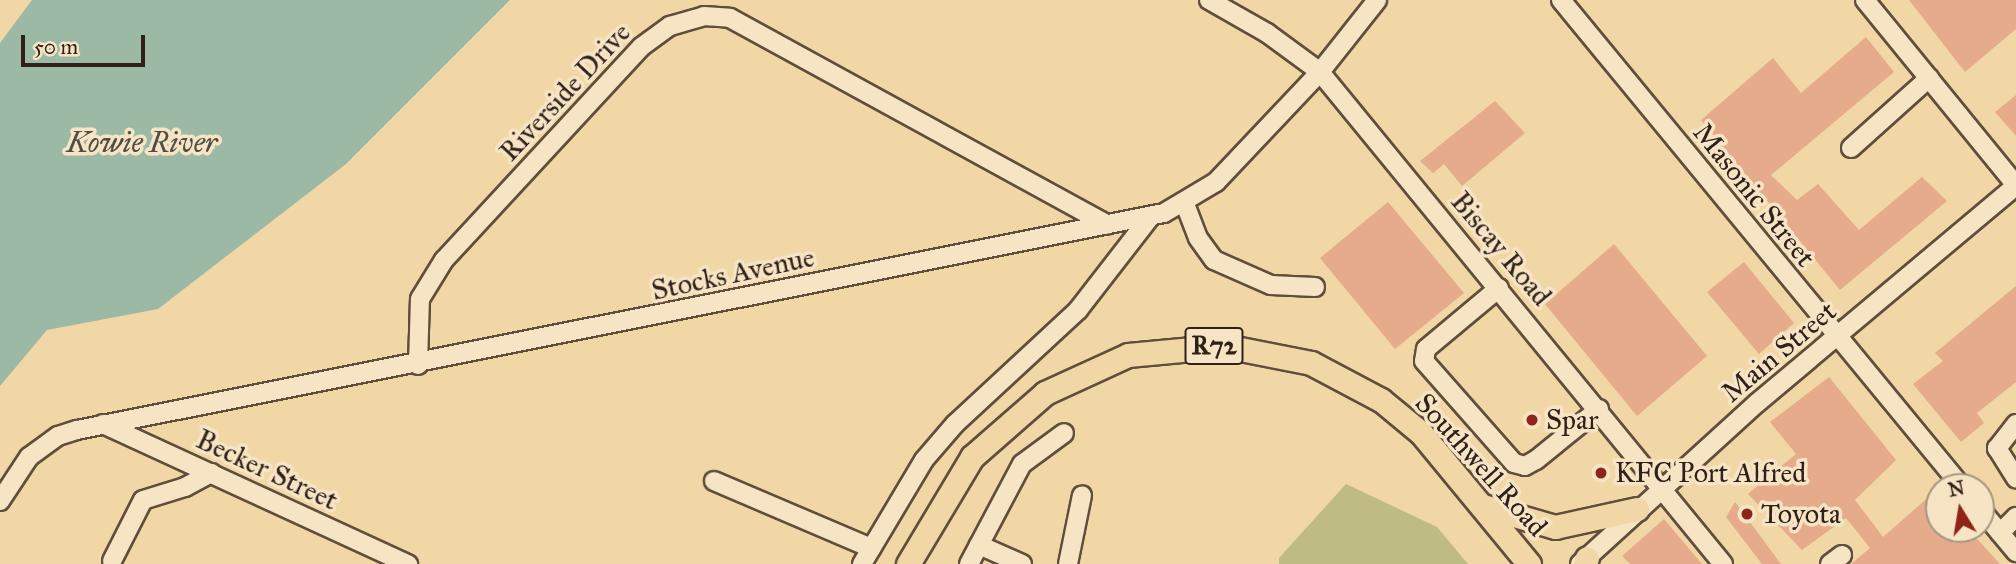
<!DOCTYPE html>
<html>
<head>
<meta charset="utf-8">
<style>
	body { margin:0 }
	#map { position:relative; width:2016px; height:564px; overflow:hidden; background:#f1d6a6; font-family:"IM FELL Great Primer",serif }
	div>[style] { position:absolute }
	.green>* { inset:0; background:#bebc83 }
	.water>* { inset:0; background:#9bb9a5 }
	.building>* { inset:0; background:#e5ab8b }
	.roads { filter:drop-shadow(2px 0 #604e3c) drop-shadow(-2px 0 #604e3c) drop-shadow(0 2px #604e3c) drop-shadow(0 -2px #604e3c) }
	.minor>* { height:18px; margin:-9px; padding:0 9px; transform-origin:9px; border-radius:9px; background:#f6e4c5 }
	.major>* { height:23px; margin:-11.5px; padding:0 11.5px; transform-origin:11.5px; border-radius:11.5px; background:#f1d6a6 }
	.dots>* { width:19px; height:19px; translate:-50% -50%; box-sizing:border-box; border:4px solid #f6e4c5; border-radius:50% }
	span { translate:-50% -50%; white-space:nowrap; text-align:center; line-height:1.15; -webkit-text-stroke:7px #f6e4c5; paint-order:stroke }
	.shield-label span { padding:2px 5px; background:#f6e4c5; border:2px solid; border-radius:5px; -webkit-text-stroke-width:0 }
	.shield-label { font-size:26px; color:#2f2019; font-weight:700 }
	.street-label { font-size:28px; color:#2f2019 }
	.poi-label { font-size:28px; color:#2f2019 }
	.left { translate:0 -50%; text-align:left }
	.water-label { font-size:30px; color:#4f4e43; font-style:italic }
	.north { position:absolute; left:1925px; top:473px; width:70px; height:70px; box-sizing:border-box; background:#f6e4c5; border:2px solid #a69680; border-radius:50%; rotate:349deg; font-size:19px; font-weight:700; line-height:28px; text-align:center; color:#2f2019 }
	.north::after { content:''; display:block; margin:auto; width:24px; height:32px; background:#8f2418; clip-path:polygon(50% 0,100% 100%,50% 72%,0 100%) }
	.scale { position:absolute; left:21px; top:35px; width:124px; height:32px; box-sizing:border-box; border:4px solid #2f2019; border-top:0; padding-left:9px; font-size:21px; line-height:24px; white-space:nowrap; color:#2f2019; -webkit-text-stroke:5px #f6e4c5; paint-order:stroke }
</style>
</head>
<body>
<div id="map">
	<div class="green">
		<i style="clip-path:polygon(1346px 484px,1437px 527px,1468px 564px,1279px 564px,1279px 558px)"></i>
	</div>
	<div class="water">
		<i style="clip-path:polygon(32px 0,510px 0,346px 164px,158px 309px,47px 330px,0 386px,0 43px)"></i>
	</div>
	<div class="building">
		<i style="clip-path:polygon(1909px 0,2016px 0,2016px 29px,1965px 72px)"></i>
		<i style="clip-path:polygon(1866px 37px,1894px 72px,1771px 175px,1797px 200px,1818px 184px,1859px 230px,1922px 177px,1947px 201px,1840px 290px,1701px 120px,1773px 58px,1801px 93px)"></i>
		<i style="clip-path:polygon(2016px 95px,2016px 136px,1995px 112px)"></i>
		<i style="clip-path:polygon(1495px 101px,1525px 133px,1462px 186px,1444px 164px,1433px 173px,1420px 161px)"></i>
		<i style="clip-path:polygon(1388px 202px,1464px 293px,1395px 349px,1320px 258px)"></i>
		<i style="clip-path:polygon(1614px 244px,1707px 356px,1637px 416px,1545px 304px)"></i>
		<i style="clip-path:polygon(1744px 262px,1794px 323px,1759px 354px,1707px 292px)"></i>
		<i style="clip-path:polygon(2016px 286px,2016px 382px,1977px 413px,1984px 423px,1961px 442px,1913px 384px,1943px 361px,1935px 353px)"></i>
		<i style="clip-path:polygon(1829px 377px,1896px 460px,1855px 500px,1883px 537px,1939px 488px,1939px 529px,1968px 529px,2000px 564px,1851px 564px,1870px 548px,1846px 518px,1802px 550px,1748px 494px,1796px 454px,1770px 422px)"></i>
		<i style="clip-path:polygon(1735px 502px,1781px 564px,1762px 564px,1726px 517px)"></i>
		<i style="clip-path:polygon(1664px 519px,1702px 564px,1630px 564px,1622px 556px)"></i>
	</div>
	<div class="roads">
		<div class="minor">
			<i style="left:1209px;top:0;width:67px;rotate:29.6deg"></i>
			<i style="left:1267px;top:33px;width:66px;rotate:36.3deg"></i>
			<i style="left:1320px;top:72px;width:636px;rotate:50.68deg"></i>
			<i style="left:1561px;top:0;width:631px;rotate:50.53deg"></i>
			<i style="left:1865px;top:0;width:239px;rotate:50.8deg"></i>
			<i style="left:1851px;top:148px;width:105px;rotate:-41.9deg"></i>
			<i style="left:1185px;top:204px;width:36px;rotate:69deg"></i>
			<i style="left:1198px;top:238px;width:27px;rotate:54deg"></i>
			<i style="left:1214px;top:260px;width:62px;rotate:23.7deg"></i>
			<i style="left:1271px;top:285px;width:44px;rotate:2.6deg"></i>
			<i style="left:1499px;top:288px;width:95px;rotate:140.1deg"></i>
			<i style="left:1426px;top:349px;width:12px;rotate:99deg"></i>
			<i style="left:1424px;top:361px;width:136px;rotate:48.6deg"></i>
			<i style="left:1514px;top:463px;width:11px;rotate:15deg"></i>
			<i style="left:1525px;top:466px;width:13px;rotate:-29deg"></i>
			<i style="left:1536px;top:460px;width:81px;rotate:-39deg"></i>
			<i style="left:418px;top:365px;width:66px;rotate:-88.3deg"></i>
			<i style="left:420px;top:299px;width:46px;rotate:-58.4deg"></i>
			<i style="left:444px;top:260px;width:290px;rotate:-47.2deg"></i>
			<i style="left:641px;top:47px;width:36px;rotate:-36deg"></i>
			<i style="left:670px;top:26px;width:35px;rotate:-16deg"></i>
			<i style="left:704px;top:16px;width:26px;rotate:4deg"></i>
			<i style="left:730px;top:18px;width:430px;rotate:28.7deg"></i>
			<i style="left:103px;top:424px;width:336px;rotate:24.7deg"></i>
			<i style="left:2016px;top:424px;width:31px;rotate:128deg"></i>
			<i style="left:1997px;top:448px;width:36px;rotate:58deg"></i>
			<i style="left:714px;top:481px;width:171px;rotate:23.1deg"></i>
			<i style="left:0;top:501px;width:53px;rotate:-56.6deg"></i>
			<i style="left:29px;top:457px;width:36px;rotate:-36deg"></i>
			<i style="left:58px;top:436px;width:20px;rotate:-18deg"></i>
			<i style="left:77px;top:430px;width:1108px;rotate:-11.29deg"></i>
			<i style="left:1164px;top:213px;width:61px;rotate:-30.8deg"></i>
			<i style="left:1216px;top:182px;width:151px;rotate:-46.6deg"></i>
			<i style="left:1320px;top:72px;width:92px;rotate:-51.6deg"></i>
			<i style="left:1981px;top:510px;width:55px;rotate:50.2deg"></i>
			<i style="left:2000px;top:533px;width:23px;rotate:-45deg"></i>
			<i style="left:979px;top:545px;width:47px;rotate:23.8deg"></i>
			<i style="left:112px;top:561px;width:68px;rotate:-63.1deg"></i>
			<i style="left:143px;top:500px;width:44px;rotate:-17.2deg"></i>
			<i style="left:185px;top:487px;width:30px;rotate:-28deg"></i>
			<i style="left:862px;top:564px;width:121px;rotate:-59.2deg"></i>
			<i style="left:924px;top:460px;width:48px;rotate:-49.3deg"></i>
			<i style="left:955px;top:424px;width:168px;rotate:-42.8deg"></i>
			<i style="left:1078px;top:310px;width:119px;rotate:-52.2deg"></i>
			<i style="left:969px;top:564px;width:113px;rotate:-62.1deg"></i>
			<i style="left:1022px;top:464px;width:52px;rotate:-36.4deg"></i>
			<i style="left:1068px;top:564px;width:70px;rotate:-78.5deg"></i>
			<i style="left:1580px;top:564px;width:239px;rotate:-42.3deg"></i>
			<i style="left:1757px;top:403px;width:338px;rotate:-40deg"></i>
			<i style="left:1830px;top:564px;width:15px;rotate:-37deg"></i>
		</div>
		<div class="major">
			<i style="left:1483px;top:506px;width:75px;rotate:16.3deg"></i>
			<i style="left:1555px;top:527px;width:84px;rotate:-12.4deg"></i>
			<i style="left:908px;top:564px;width:125px;rotate:-59.1deg"></i>
			<i style="left:972px;top:457px;width:97px;rotate:-41.2deg"></i>
			<i style="left:1045px;top:393px;width:91px;rotate:-24.6deg"></i>
			<i style="left:1128px;top:355px;width:97px;rotate:-5.3deg"></i>
			<i style="left:1225px;top:346px;width:88px;rotate:11.2deg"></i>
			<i style="left:1311px;top:363px;width:79px;rotate:27.9deg"></i>
			<i style="left:1381px;top:400px;width:52px;rotate:39.5deg"></i>
			<i style="left:1421px;top:433px;width:170px;rotate:50.5deg"></i>
			<i style="left:1585px;top:564px;width:6px;rotate:-72deg"></i>
		</div>
	</div>
	<div class="dots">
		<i style="left:1532px;top:420px;background:#8f2418"></i>
		<i style="left:1601px;top:473px;background:#8f2418"></i>
		<i style="left:1747px;top:514px;background:#8f2418"></i>
	</div>
	<div class="shield-label">
		<span style="left:1214px;top:346px">R72</span>
	</div>
	<div class="street-label">
		<span style="left:565px;top:92px;rotate:-47deg">Riverside Drive</span>
		<span style="left:1754px;top:195px;rotate:51deg">Masonic Street</span>
		<span style="left:1501px;top:249px;rotate:50deg">Biscay Road</span>
		<span style="left:733px;top:274px;rotate:-12deg">Stocks Avenue</span>
		<span style="left:1779px;top:352px;rotate:-40deg">Main Street</span>
		<span style="left:1481px;top:465px;rotate:48deg">Southwell Road</span>
		<span style="left:267px;top:470px;rotate:25deg">Becker Street</span>
	</div>
	<div class="poi-label">
		<span class="left" style="left:1546px;top:420px">Spar</span>
		<span class="left" style="left:1615px;top:473px">KFC Port Alfred</span>
		<span class="left" style="left:1761px;top:514px">Toyota</span>
	</div>
	<div class="water-label">
		<span style="left:142px;top:142px">Kowie River</span>
	</div>
	<div class="north">N</div>
	<div class="scale">50 m</div>
</div>
</body>
</html>
